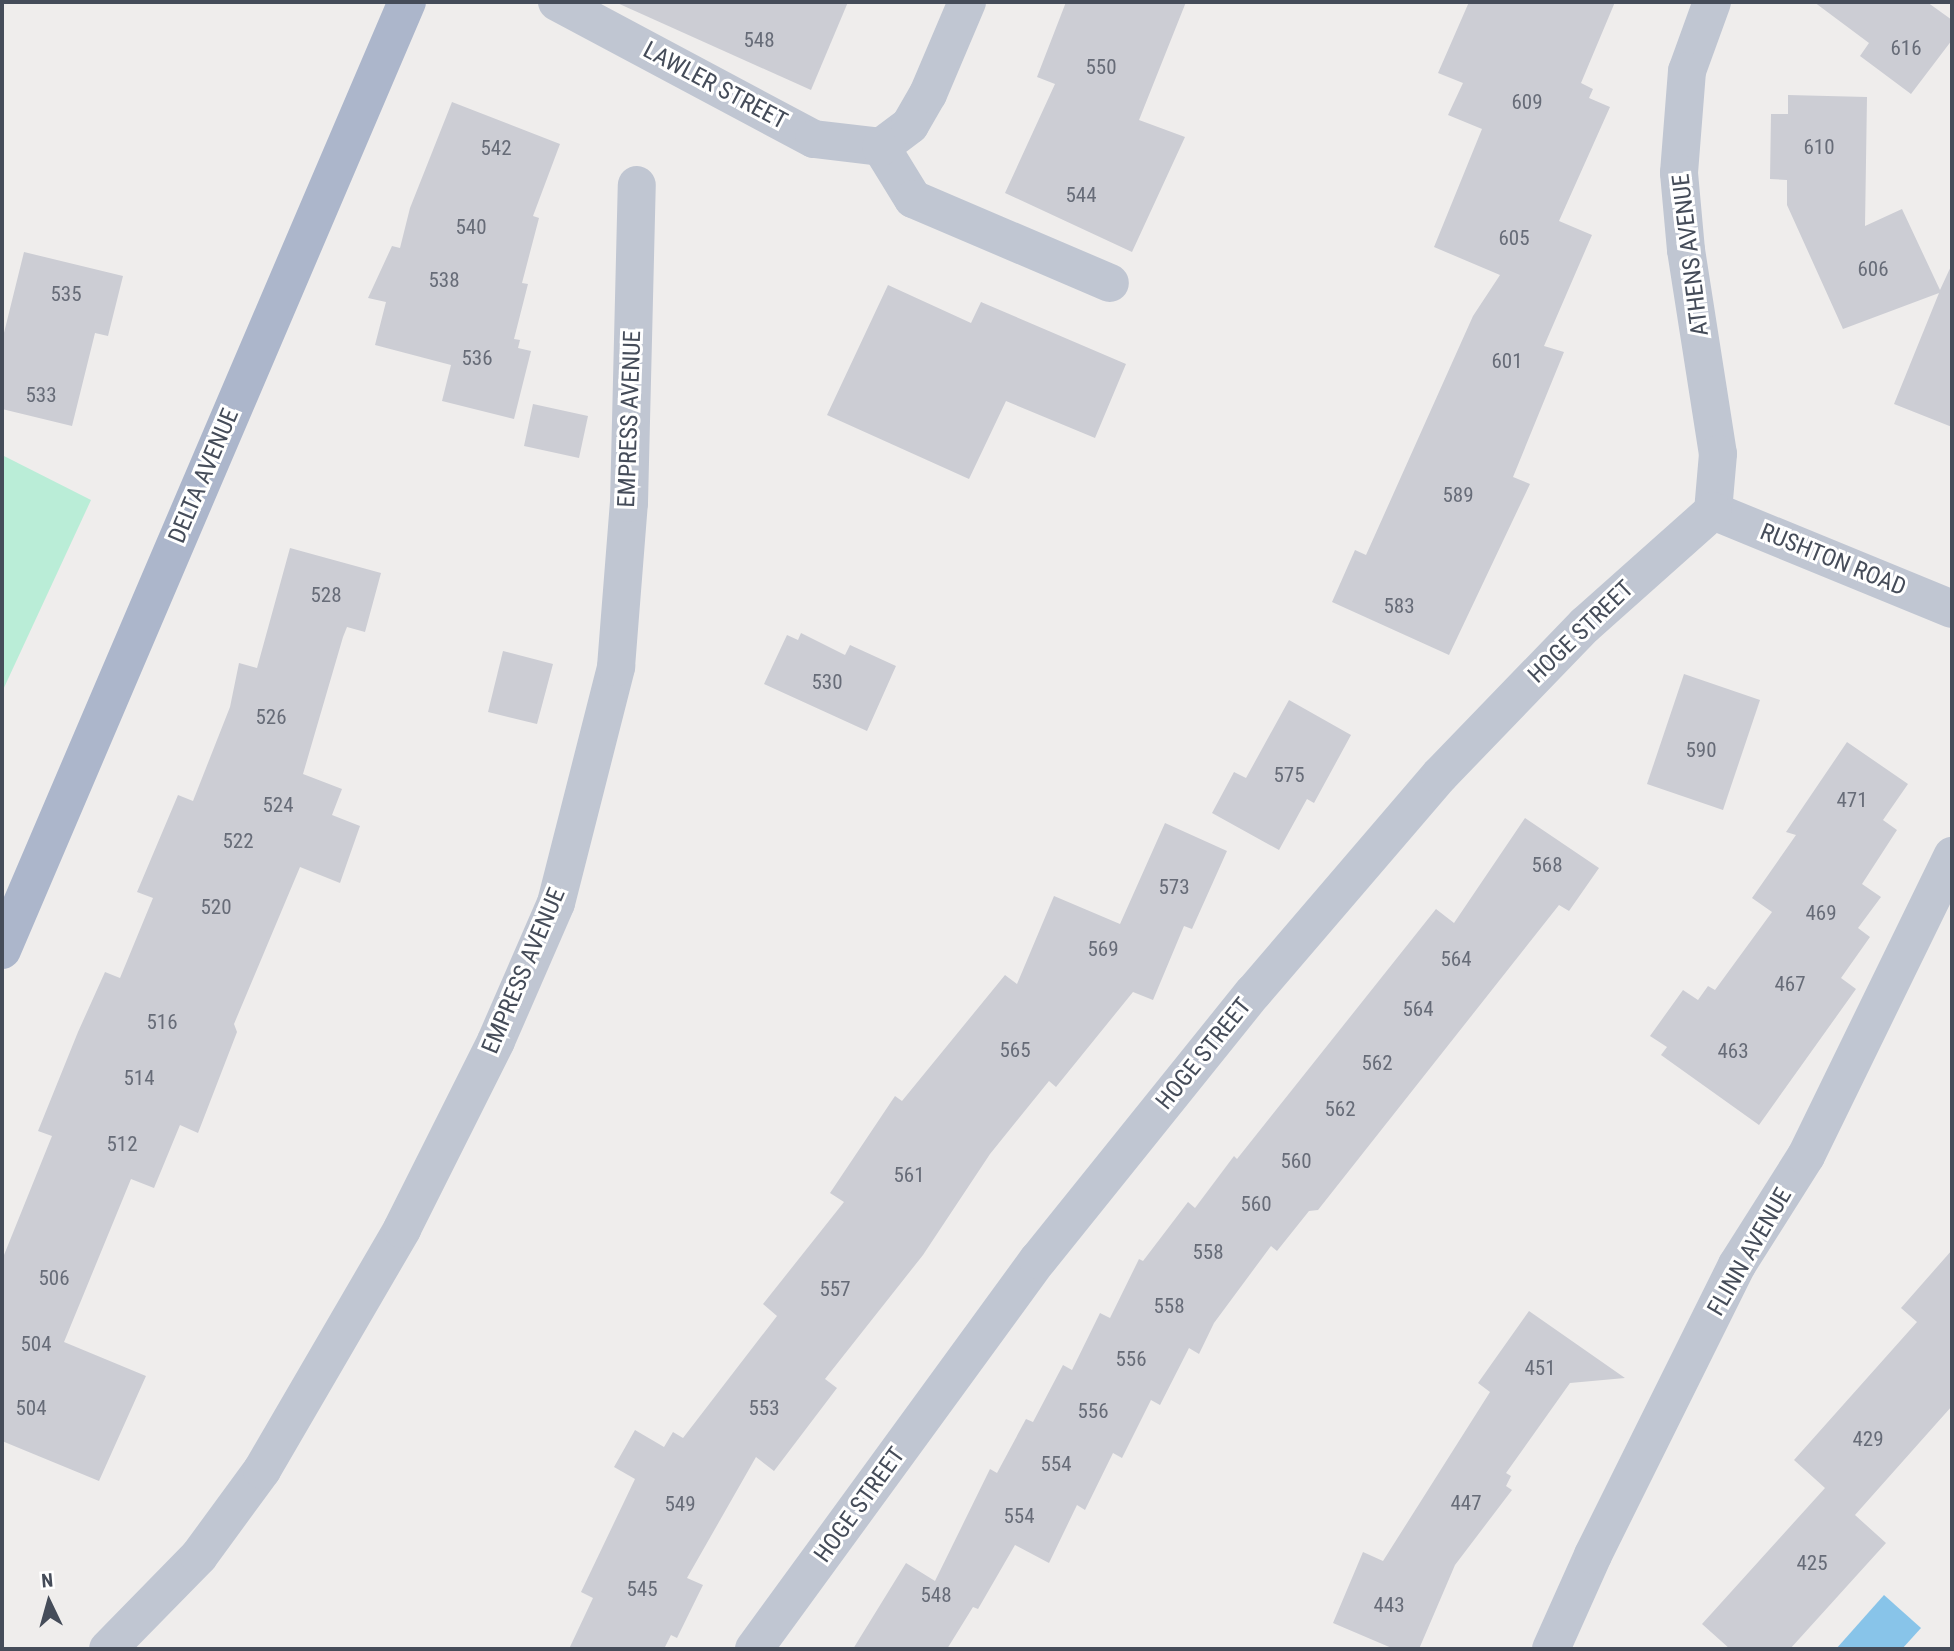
<!DOCTYPE html>
<html>
<head>
<meta charset="utf-8">
<style>
	body { margin:0 }
	#map { position:relative; width:1954px; height:1651px; overflow:hidden; background:#efedec; font-family:"Roboto Condensed",sans-serif }
	div>[style] { position:absolute }
	.green>* { inset:0; background:#baedd7 }
	.water>* { inset:0; background:#88c4e9 }
	.building>* { inset:0; background:#cccdd4 }
	.minor>* { height:38px; margin:-19px; padding:0 19px; transform-origin:19px; border-radius:19px; background:#c0c6d2 }
	.major>* { height:38px; margin:-19px; padding:0 19px; transform-origin:19px; border-radius:19px; background:#acb6cb }
	span { translate:-50% -50%; white-space:nowrap; text-align:center; line-height:1.15; -webkit-text-stroke:6px #fff; paint-order:stroke }
	.number-label { font-size:21px; color:#676c78 }
	.number-label span { -webkit-text-stroke-width:0 }
	.street-label { font-size:24px; color:#454c59 }
	.frame { position:absolute; inset:0; border:4px solid #454c59; pointer-events:none }
	.north { position:absolute; left:14px; top:1567px; width:70px; height:70px; -webkit-text-stroke:5px #fff; paint-order:stroke; rotate:355deg; font-size:19px; font-weight:700; line-height:28px; text-align:center; color:#454c59 }
	.north::after { content:''; display:block; margin:auto; width:24px; height:32px; background:#454c59; clip-path:polygon(50% 0,100% 100%,50% 72%,0 100%) }
</style>
</head>
<body>
<div id="map">
	<div class="green">
		<i style="clip-path:polygon(2px 455px,91px 500px,2px 692px)"></i>
	</div>
	<div class="water">
		<i style="clip-path:polygon(1884px 1595px,1921px 1628px,1902px 1649px,1836px 1649px)"></i>
	</div>
	<div class="building">
		<i style="clip-path:polygon(615px 2px,848px 2px,811px 90px)"></i>
		<i style="clip-path:polygon(1066px 2px,1186px 2px,1139px 120px,1185px 137px,1132px 252px,1005px 193px,1055px 84px,1037px 77px)"></i>
		<i style="clip-path:polygon(1469px 2px,1615px 2px,1581px 83px,1593px 89px,1589px 98px,1610px 107px,1559px 221px,1592px 235px,1544px 346px,1564px 352px,1513px 477px,1530px 484px,1449px 655px,1332px 602px,1355px 550px,1366px 555px,1473px 316px,1500px 275px,1434px 247px,1482px 129px,1448px 115px,1463px 83px,1438px 73px)"></i>
		<i style="clip-path:polygon(1814px 2px,1927px 2px,1952px 20px,1952px 40px,1911px 94px,1860px 56px,1869px 43px)"></i>
		<i style="clip-path:polygon(1788px 95px,1867px 97px,1865px 226px,1902px 209px,1940px 290px,1952px 264px,1952px 427px,1894px 404px,1939px 293px,1843px 329px,1787px 205px,1787px 180px,1770px 179px,1771px 114px,1788px 114px)"></i>
		<i style="clip-path:polygon(452px 102px,560px 144px,533px 216px,539px 218px,522px 283px,528px 284px,514px 339px,520px 340px,518px 348px,531px 351px,514px 419px,442px 401px,451px 365px,375px 345px,386px 302px,368px 298px,392px 246px,400px 248px,410px 208px)"></i>
		<i style="clip-path:polygon(24px 252px,123px 276px,108px 336px,95px 333px,72px 426px,2px 409px,2px 341px)"></i>
		<i style="clip-path:polygon(888px 285px,971px 323px,981px 302px,1126px 364px,1095px 438px,1006px 401px,969px 479px,827px 415px)"></i>
		<i style="clip-path:polygon(533px 404px,588px 416px,579px 458px,524px 446px)"></i>
		<i style="clip-path:polygon(290px 548px,381px 573px,365px 632px,347px 627px,343px 637px,303px 774px,342px 789px,332px 815px,360px 826px,340px 883px,300px 867px,234px 1024px,237px 1032px,198px 1133px,180px 1125px,154px 1188px,131px 1179px,64px 1342px,146px 1376px,99px 1481px,2px 1441px,2px 1260px,52px 1136px,38px 1131px,78px 1032px,105px 972px,120px 978px,153px 898px,137px 892px,178px 795px,193px 801px,230px 707px,239px 663px,257px 668px)"></i>
		<i style="clip-path:polygon(801px 633px,845px 655px,850px 645px,896px 666px,867px 731px,764px 684px,787px 635px,798px 640px)"></i>
		<i style="clip-path:polygon(503px 651px,553px 664px,537px 724px,488px 712px)"></i>
		<i style="clip-path:polygon(1684px 674px,1760px 700px,1723px 810px,1647px 784px)"></i>
		<i style="clip-path:polygon(1289px 700px,1351px 735px,1314px 803px,1307px 799px,1279px 850px,1212px 813px,1234px 772px,1246px 778px)"></i>
		<i style="clip-path:polygon(1847px 742px,1908px 784px,1883px 820px,1897px 830px,1862px 884px,1881px 897px,1858px 928px,1870px 937px,1841px 978px,1856px 989px,1759px 1125px,1661px 1055px,1667px 1047px,1650px 1036px,1683px 990px,1698px 1000px,1708px 986px,1715px 990px,1772px 912px,1752px 898px,1796px 835px,1786px 832px)"></i>
		<i style="clip-path:polygon(1525px 818px,1599px 868px,1569px 911px,1559px 905px,1318px 1210px,1309px 1211px,1277px 1251px,1271px 1246px,1214px 1323px,1199px 1354px,1189px 1348px,1160px 1405px,1151px 1400px,1122px 1458px,1113px 1453px,1085px 1510px,1077px 1505px,1049px 1563px,1015px 1545px,978px 1609px,973px 1607px,947px 1649px,853px 1649px,906px 1563px,935px 1581px,990px 1469px,997px 1473px,1026px 1419px,1033px 1422px,1063px 1365px,1072px 1370px,1100px 1313px,1110px 1318px,1139px 1259px,1143px 1261px,1188px 1202px,1195px 1208px,1234px 1156px,1237px 1159px,1436px 909px,1454px 923px)"></i>
		<i style="clip-path:polygon(1165px 823px,1227px 851px,1192px 929px,1184px 926px,1153px 1000px,1133px 992px,1056px 1087px,1049px 1081px,990px 1154px,923px 1255px,825px 1379px,837px 1388px,774px 1471px,756px 1457px,687px 1578px,703px 1585px,677px 1638px,671px 1635px,664px 1649px,569px 1649px,593px 1598px,581px 1592px,635px 1479px,614px 1467px,635px 1430px,664px 1447px,673px 1432px,683px 1438px,777px 1316px,763px 1304px,844px 1202px,830px 1193px,895px 1096px,902px 1101px,1005px 975px,1017px 984px,1054px 896px,1120px 924px)"></i>
		<i style="clip-path:polygon(1952px 1250px,1952px 1406px,1855px 1515px,1886px 1543px,1790px 1649px,1730px 1649px,1702px 1624px,1825px 1488px,1794px 1460px,1917px 1322px,1901px 1308px)"></i>
		<i style="clip-path:polygon(1529px 1311px,1625px 1378px,1570px 1383px,1506px 1473px,1511px 1476px,1506px 1486px,1512px 1490px,1455px 1565px,1419px 1649px,1394px 1649px,1333px 1623px,1363px 1552px,1383px 1561px,1490px 1392px,1478px 1383px)"></i>
	</div>
	<div class="minor">
		<i style="left:557px;top:2px;width:291px;rotate:28.1deg"></i>
		<i style="left:814px;top:139px;width:67px;rotate:6.8deg"></i>
		<i style="left:1712px;top:2px;width:73px;rotate:109.9deg"></i>
		<i style="left:1687px;top:71px;width:102px;rotate:94.5deg"></i>
		<i style="left:1679px;top:173px;width:77px;rotate:84.8deg"></i>
		<i style="left:1686px;top:250px;width:206px;rotate:81.1deg"></i>
		<i style="left:1718px;top:454px;width:57px;rotate:95deg"></i>
		<i style="left:881px;top:147px;width:61px;rotate:58.4deg"></i>
		<i style="left:913px;top:199px;width:214px;rotate:23.1deg"></i>
		<i style="left:881px;top:147px;width:36px;rotate:-37deg"></i>
		<i style="left:910px;top:125px;width:36px;rotate:-60deg"></i>
		<i style="left:928px;top:94px;width:100px;rotate:-67deg"></i>
		<i style="left:1713px;top:511px;width:258px;rotate:22.3deg"></i>
		<i style="left:108px;top:1649px;width:130px;rotate:-45.6deg"></i>
		<i style="left:199px;top:1556px;width:107px;rotate:-53.8deg"></i>
		<i style="left:262px;top:1470px;width:279px;rotate:-59.8deg"></i>
		<i style="left:402px;top:1229px;width:210px;rotate:-63.4deg"></i>
		<i style="left:496px;top:1041px;width:150px;rotate:-66.5deg"></i>
		<i style="left:556px;top:903px;width:244px;rotate:-75.7deg"></i>
		<i style="left:616px;top:667px;width:165px;rotate:-85.5deg"></i>
		<i style="left:629px;top:503px;width:318px;rotate:-88.6deg"></i>
		<i style="left:754px;top:1649px;width:482px;rotate:-53.9deg"></i>
		<i style="left:1038px;top:1260px;width:343px;rotate:-51.2deg"></i>
		<i style="left:1253px;top:993px;width:287px;rotate:-49.4deg"></i>
		<i style="left:1440px;top:775px;width:209px;rotate:-46deg"></i>
		<i style="left:1585px;top:625px;width:171px;rotate:-41.7deg"></i>
		<i style="left:1551px;top:1649px;width:103px;rotate:-65.9deg"></i>
		<i style="left:1593px;top:1555px;width:324px;rotate:-63.6deg"></i>
		<i style="left:1737px;top:1265px;width:129px;rotate:-57.7deg"></i>
		<i style="left:1806px;top:1156px;width:334px;rotate:-64deg"></i>
	</div>
	<div class="major">
		<i style="left:2px;top:950px;width:1031px;rotate:-66.87deg"></i>
	</div>
	<div class="number-label">
		<span style="left:759px;top:40px">548</span>
		<span style="left:1906px;top:48px">616</span>
		<span style="left:1101px;top:67px">550</span>
		<span style="left:1527px;top:102px">609</span>
		<span style="left:1819px;top:147px">610</span>
		<span style="left:496px;top:148px">542</span>
		<span style="left:1081px;top:195px">544</span>
		<span style="left:471px;top:227px">540</span>
		<span style="left:1514px;top:238px">605</span>
		<span style="left:1873px;top:269px">606</span>
		<span style="left:444px;top:280px">538</span>
		<span style="left:66px;top:294px">535</span>
		<span style="left:477px;top:358px">536</span>
		<span style="left:1507px;top:361px">601</span>
		<span style="left:41px;top:395px">533</span>
		<span style="left:1458px;top:495px">589</span>
		<span style="left:326px;top:595px">528</span>
		<span style="left:1399px;top:606px">583</span>
		<span style="left:827px;top:682px">530</span>
		<span style="left:271px;top:717px">526</span>
		<span style="left:1701px;top:750px">590</span>
		<span style="left:1289px;top:775px">575</span>
		<span style="left:1852px;top:800px">471</span>
		<span style="left:278px;top:805px">524</span>
		<span style="left:238px;top:841px">522</span>
		<span style="left:1547px;top:865px">568</span>
		<span style="left:1174px;top:887px">573</span>
		<span style="left:216px;top:907px">520</span>
		<span style="left:1821px;top:913px">469</span>
		<span style="left:1103px;top:949px">569</span>
		<span style="left:1456px;top:959px">564</span>
		<span style="left:1790px;top:984px">467</span>
		<span style="left:1418px;top:1009px">564</span>
		<span style="left:162px;top:1022px">516</span>
		<span style="left:1015px;top:1050px">565</span>
		<span style="left:1733px;top:1051px">463</span>
		<span style="left:1377px;top:1063px">562</span>
		<span style="left:139px;top:1078px">514</span>
		<span style="left:1340px;top:1109px">562</span>
		<span style="left:122px;top:1144px">512</span>
		<span style="left:1296px;top:1161px">560</span>
		<span style="left:909px;top:1175px">561</span>
		<span style="left:1256px;top:1204px">560</span>
		<span style="left:1208px;top:1252px">558</span>
		<span style="left:54px;top:1278px">506</span>
		<span style="left:835px;top:1289px">557</span>
		<span style="left:1169px;top:1306px">558</span>
		<span style="left:36px;top:1344px">504</span>
		<span style="left:1131px;top:1359px">556</span>
		<span style="left:1540px;top:1368px">451</span>
		<span style="left:31px;top:1408px">504</span>
		<span style="left:764px;top:1408px">553</span>
		<span style="left:1093px;top:1411px">556</span>
		<span style="left:1868px;top:1439px">429</span>
		<span style="left:1056px;top:1464px">554</span>
		<span style="left:1466px;top:1503px">447</span>
		<span style="left:680px;top:1504px">549</span>
		<span style="left:1019px;top:1516px">554</span>
		<span style="left:1812px;top:1563px">425</span>
		<span style="left:642px;top:1589px">545</span>
		<span style="left:936px;top:1595px">548</span>
		<span style="left:1389px;top:1605px">443</span>
	</div>
	<div class="street-label">
		<span style="left:715px;top:86px;rotate:28deg">LAWLER STREET</span>
		<span style="left:1691px;top:255px;rotate:-97deg">ATHENS AVENUE</span>
		<span style="left:630px;top:419px;rotate:-88deg">EMPRESS AVENUE</span>
		<span style="left:204px;top:476px;rotate:-67deg">DELTA AVENUE</span>
		<span style="left:1833px;top:560px;rotate:22deg">RUSHTON ROAD</span>
		<span style="left:1581px;top:632px;rotate:-44deg">HOGE STREET</span>
		<span style="left:524px;top:971px;rotate:-67deg">EMPRESS AVENUE</span>
		<span style="left:1204px;top:1054px;rotate:-51deg">HOGE STREET</span>
		<span style="left:1750px;top:1252px;rotate:-60deg">FLINN AVENUE</span>
		<span style="left:860px;top:1505px;rotate:-54deg">HOGE STREET</span>
	</div>
	<div class="frame"></div>
	<div class="north">N</div>
</div>
</body>
</html>
